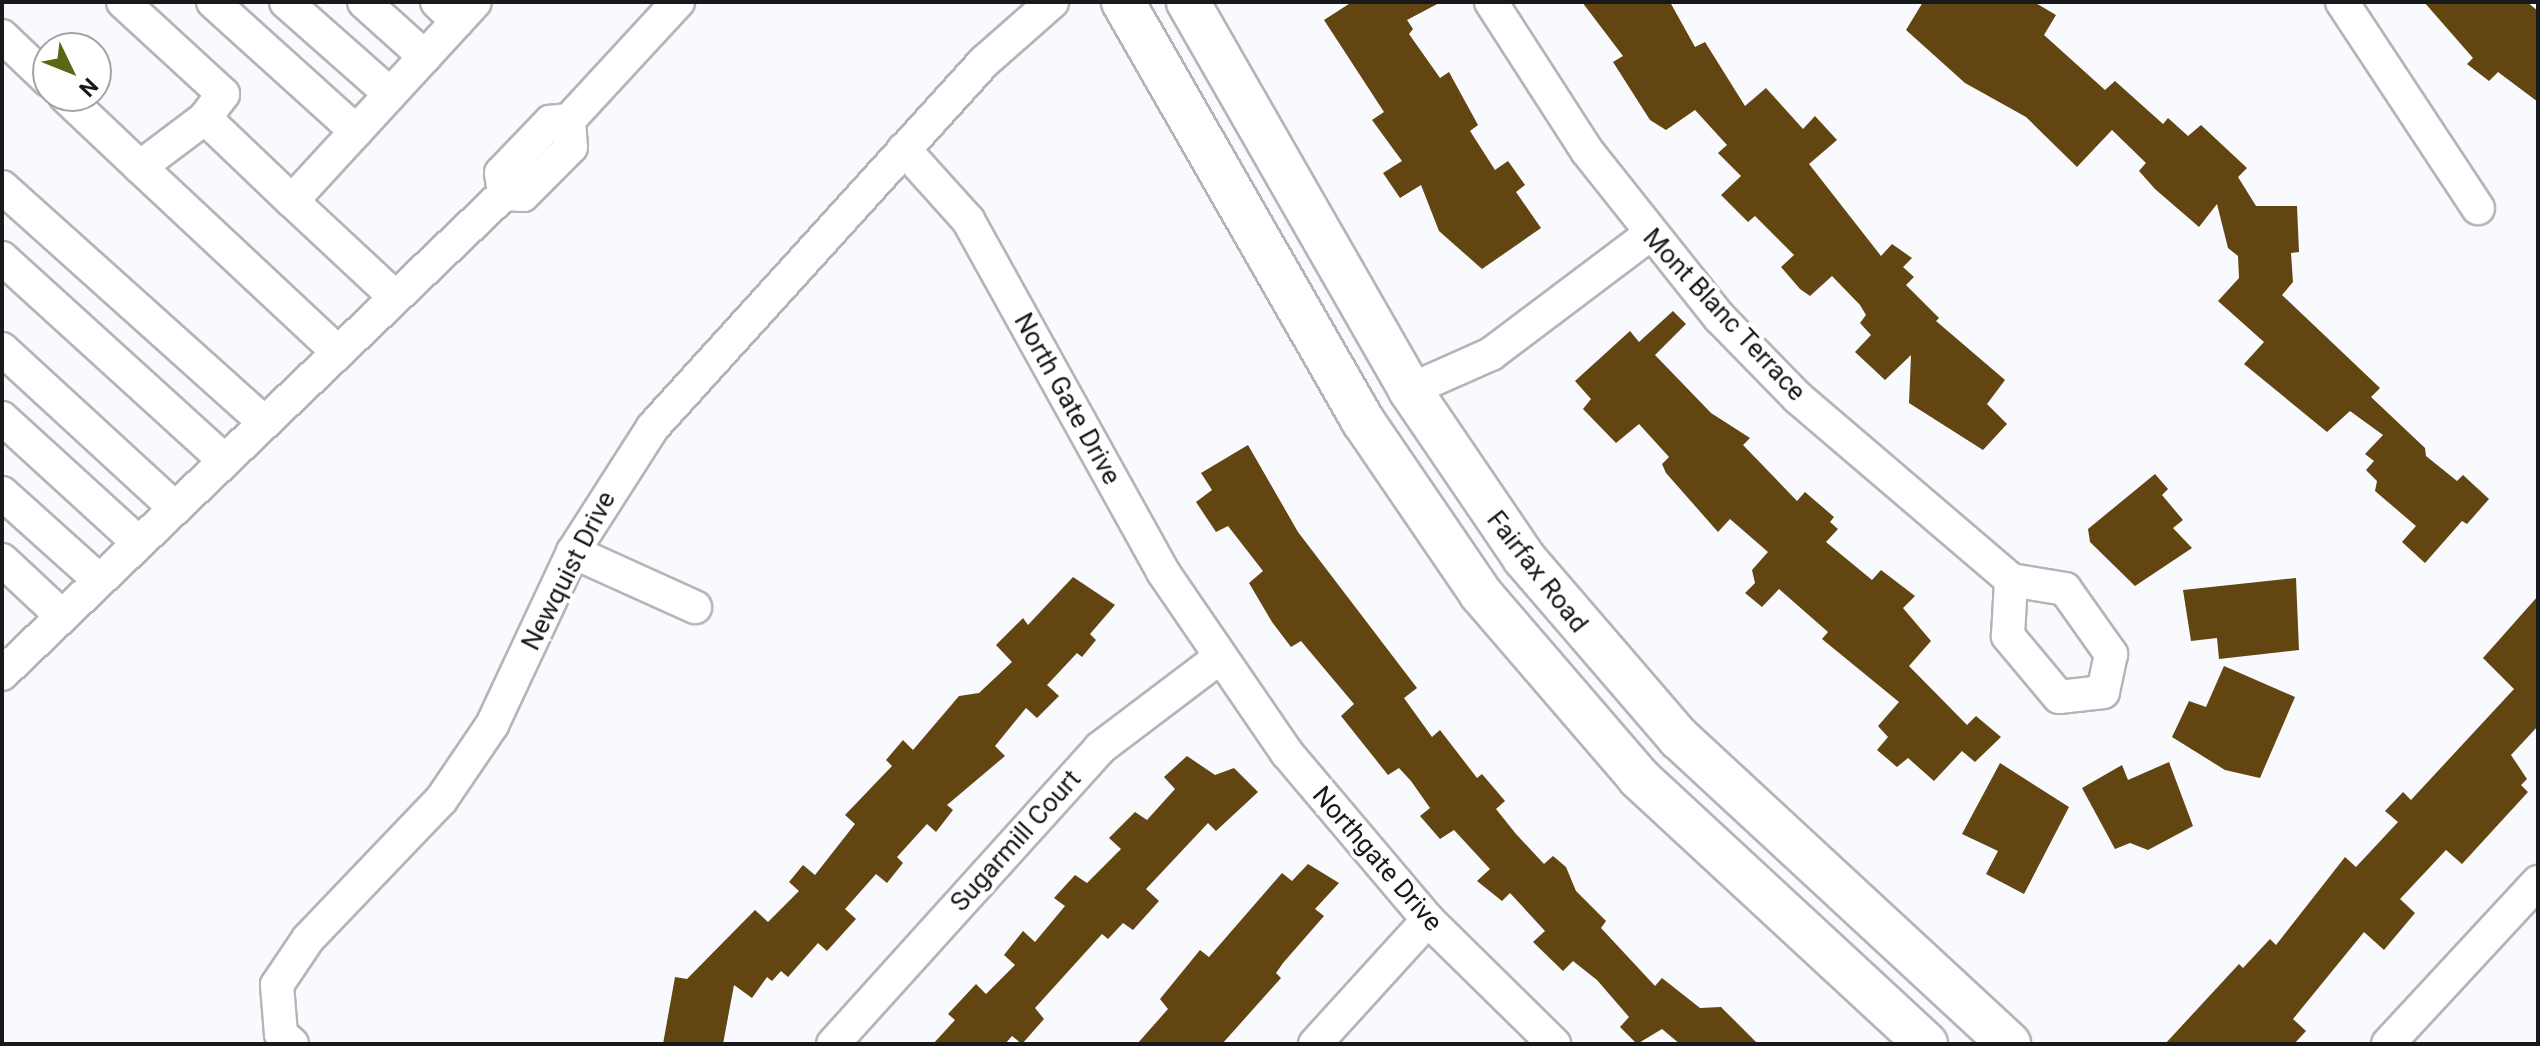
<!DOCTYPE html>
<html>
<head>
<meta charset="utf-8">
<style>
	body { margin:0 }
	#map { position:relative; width:2540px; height:1046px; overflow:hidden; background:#f8fafe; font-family:Roboto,sans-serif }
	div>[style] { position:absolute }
	.building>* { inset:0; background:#624510 }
	.roads { filter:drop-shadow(2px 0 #b3b5b9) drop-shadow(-2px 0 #b3b5b9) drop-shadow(0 2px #b3b5b9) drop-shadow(0 -2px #b3b5b9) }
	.minor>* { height:32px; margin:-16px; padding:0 16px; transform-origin:16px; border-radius:16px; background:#fff }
	.major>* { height:42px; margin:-21px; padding:0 21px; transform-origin:21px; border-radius:21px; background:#fff }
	span { translate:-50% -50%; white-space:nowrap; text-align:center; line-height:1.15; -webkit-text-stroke:8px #fff; paint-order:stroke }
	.street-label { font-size:26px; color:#18191b }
	.frame { position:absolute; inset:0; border:4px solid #18191b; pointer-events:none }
	.north { position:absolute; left:32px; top:32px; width:80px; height:80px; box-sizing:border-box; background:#fff; border:2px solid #a3a3a4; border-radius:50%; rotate:133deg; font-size:22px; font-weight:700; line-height:32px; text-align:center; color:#18191b }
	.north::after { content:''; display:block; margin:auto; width:28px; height:36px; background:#576914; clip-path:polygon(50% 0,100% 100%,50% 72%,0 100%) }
</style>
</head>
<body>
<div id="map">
	<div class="building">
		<i style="clip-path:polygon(1352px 2px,1441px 2px,1407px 20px,1413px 29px,1409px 34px,1440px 78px,1449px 72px,1478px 125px,1470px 131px,1495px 170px,1508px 161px,1525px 185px,1516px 192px,1541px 228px,1482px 269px,1439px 231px,1421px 185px,1400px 198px,1383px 173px,1402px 161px,1372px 120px,1384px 112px,1324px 20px)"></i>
		<i style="clip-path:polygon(1582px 2px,1670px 2px,1695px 47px,1705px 42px,1745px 106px,1766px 88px,1803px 129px,1815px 116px,1837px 140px,1809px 164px,1881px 256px,1892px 244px,1912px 258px,1903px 267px,1914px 277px,1906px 285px,1939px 318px,1936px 321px,2005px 380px,1987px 404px,2007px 424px,1983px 450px,1909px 403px,1911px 355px,1885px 380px,1855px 352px,1871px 335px,1860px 323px,1866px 315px,1860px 305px,1832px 276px,1810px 296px,1800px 289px,1781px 267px,1794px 255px,1755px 216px,1748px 222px,1721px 195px,1741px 176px,1718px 153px,1727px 145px,1695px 110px,1666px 130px,1650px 120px,1613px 62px,1623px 56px)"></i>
		<i style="clip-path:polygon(1923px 2px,2034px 2px,2056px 15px,2044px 35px,2105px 90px,2115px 81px,2163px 124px,2168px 118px,2188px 136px,2201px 125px,2247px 168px,2238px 177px,2256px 206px,2297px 206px,2299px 252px,2291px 253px,2293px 282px,2282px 295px,2380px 388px,2371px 397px,2425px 448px,2426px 456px,2457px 481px,2463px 475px,2489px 499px,2467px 524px,2462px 521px,2425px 563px,2402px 542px,2416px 526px,2375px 491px,2377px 481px,2366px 470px,2374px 461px,2365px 454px,2383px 435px,2350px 411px,2327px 432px,2244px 364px,2264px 342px,2218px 301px,2239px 278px,2238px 256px,2228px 248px,2217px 204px,2199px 227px,2155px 189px,2139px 171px,2146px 163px,2112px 130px,2077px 167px,2026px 117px,1965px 83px,1906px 30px)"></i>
		<i style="clip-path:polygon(2424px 2px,2527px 2px,2538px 11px,2538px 102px,2498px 72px,2489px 81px,2467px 64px,2473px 58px)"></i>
		<i style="clip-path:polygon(1673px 311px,1686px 324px,1655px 355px,1711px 413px,1750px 438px,1743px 445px,1797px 501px,1805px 492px,1834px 517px,1830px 522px,1838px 529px,1826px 542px,1872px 580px,1881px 570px,1915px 596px,1903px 608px,1931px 641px,1909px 666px,1967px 725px,1976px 716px,2001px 737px,1975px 762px,1962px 751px,1934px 781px,1908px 758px,1897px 767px,1877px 750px,1888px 737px,1878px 726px,1899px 702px,1822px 639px,1828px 632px,1779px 589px,1762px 607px,1745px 593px,1755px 583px,1752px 570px,1768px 552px,1730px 519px,1718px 532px,1666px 473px,1662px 464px,1669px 457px,1639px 424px,1616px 443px,1583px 409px,1591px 399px,1575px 381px,1630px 331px,1639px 342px)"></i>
		<i style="clip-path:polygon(1248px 445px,1298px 532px,1417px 688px,1404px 698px,1432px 737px,1440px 730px,1477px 778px,1482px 774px,1505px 801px,1496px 809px,1516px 834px,1544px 864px,1553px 856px,1566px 867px,1576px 891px,1606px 921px,1601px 928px,1655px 986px,1662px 978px,1700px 1008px,1721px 1007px,1758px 1044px,1680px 1044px,1662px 1029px,1637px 1044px,1620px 1027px,1629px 1017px,1597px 980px,1573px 961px,1563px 971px,1533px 942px,1545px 931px,1510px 893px,1502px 901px,1477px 881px,1490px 869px,1454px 830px,1440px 839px,1420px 816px,1430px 808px,1411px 781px,1399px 768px,1388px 775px,1341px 716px,1354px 704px,1301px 641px,1291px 647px,1272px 622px,1249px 583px,1263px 571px,1228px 526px,1216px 532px,1196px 502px,1212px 490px,1201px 473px)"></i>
		<i style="clip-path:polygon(2155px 474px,2168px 489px,2162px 495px,2183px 520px,2173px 528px,2192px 548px,2135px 586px,2090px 542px,2088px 529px)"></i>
		<i style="clip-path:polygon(1073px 577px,1115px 605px,1090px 634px,1096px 640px,1082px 657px,1077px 653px,1047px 685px,1059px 696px,1037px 718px,1026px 708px,995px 746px,1005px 756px,947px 805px,953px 810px,936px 832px,927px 824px,897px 857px,903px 863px,887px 883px,876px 874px,845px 909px,856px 919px,827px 951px,818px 943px,788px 977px,781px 971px,772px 981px,767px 977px,752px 998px,734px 985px,723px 1044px,663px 1044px,675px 977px,687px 979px,755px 910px,768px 922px,799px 891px,789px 882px,803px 865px,815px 875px,855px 824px,845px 815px,892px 766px,886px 760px,903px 740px,913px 750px,959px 696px,979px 693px,1012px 662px,996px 645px,1023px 618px,1028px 625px)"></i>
		<i style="clip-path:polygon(2296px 578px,2299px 650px,2219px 659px,2217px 638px,2191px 641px,2183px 590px)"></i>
		<i style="clip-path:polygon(2538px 596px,2538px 726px,2511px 755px,2527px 779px,2521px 785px,2528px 792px,2462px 864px,2446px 850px,2400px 899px,2415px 913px,2384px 950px,2364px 932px,2293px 1019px,2306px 1031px,2294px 1044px,2165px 1044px,2239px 964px,2243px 968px,2270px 939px,2276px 945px,2345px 857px,2356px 867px,2398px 822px,2385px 811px,2403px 792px,2411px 800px,2514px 689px,2483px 658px)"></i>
		<i style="clip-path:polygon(2224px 666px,2295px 697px,2260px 778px,2225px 770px,2172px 737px,2189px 701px,2206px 707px)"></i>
		<i style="clip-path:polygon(1187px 756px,1215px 775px,1234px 768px,1258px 792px,1216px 831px,1208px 823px,1146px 889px,1159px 901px,1133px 930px,1123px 923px,1108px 939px,1102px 934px,1035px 1008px,1044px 1019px,1022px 1044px,1012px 1036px,1005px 1044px,933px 1044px,955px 1020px,948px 1014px,976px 984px,986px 994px,1015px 965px,1004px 955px,1023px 931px,1035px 942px,1065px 906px,1054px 898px,1075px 875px,1087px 883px,1121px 849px,1109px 838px,1135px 812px,1147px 820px,1175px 789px,1164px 777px)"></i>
		<i style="clip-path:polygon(2169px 762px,2193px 826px,2148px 850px,2130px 843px,2115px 849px,2082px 788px,2122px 765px,2128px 780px)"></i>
		<i style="clip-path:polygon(2000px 763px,2069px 807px,2024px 894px,1986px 874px,1998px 851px,1962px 834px)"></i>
		<i style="clip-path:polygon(1308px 864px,1339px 883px,1315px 909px,1324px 916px,1283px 963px,1276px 973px,1281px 978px,1222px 1044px,1137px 1044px,1168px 1009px,1160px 999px,1200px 950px,1209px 957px,1282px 873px,1292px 881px)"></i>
	</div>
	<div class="roads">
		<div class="minor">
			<i style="left:123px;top:2px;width:136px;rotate:42.6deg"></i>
			<i style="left:223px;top:94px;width:30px;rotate:127deg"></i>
			<i style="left:205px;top:118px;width:120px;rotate:43.7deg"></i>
			<i style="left:213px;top:2px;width:193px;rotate:42.1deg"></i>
			<i style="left:286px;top:2px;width:139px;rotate:41.5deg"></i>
			<i style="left:364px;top:2px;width:82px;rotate:42deg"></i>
			<i style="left:437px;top:2px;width:28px;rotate:44deg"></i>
			<i style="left:1491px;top:2px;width:177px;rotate:57.2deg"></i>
			<i style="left:1587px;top:151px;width:213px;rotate:51.5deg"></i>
			<i style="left:1720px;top:318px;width:110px;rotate:45.7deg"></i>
			<i style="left:1797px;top:397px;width:282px;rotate:40.5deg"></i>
			<i style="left:2011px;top:580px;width:55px;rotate:9.5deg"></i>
			<i style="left:2065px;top:589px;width:80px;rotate:54.7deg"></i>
			<i style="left:2111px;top:654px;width:39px;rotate:102deg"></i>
			<i style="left:2103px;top:692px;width:44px;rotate:173.5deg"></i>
			<i style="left:2059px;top:697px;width:80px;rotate:-129.9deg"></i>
			<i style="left:2008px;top:636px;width:56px;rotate:-86.9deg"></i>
			<i style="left:2342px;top:2px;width:247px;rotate:56.6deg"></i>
			<i style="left:2px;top:36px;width:64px;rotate:43.7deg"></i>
			<i style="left:65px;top:96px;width:103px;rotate:43.4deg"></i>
			<i style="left:140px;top:167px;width:81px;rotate:-37deg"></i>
			<i style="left:569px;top:120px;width:27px;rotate:86deg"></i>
			<i style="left:571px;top:147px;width:68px;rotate:135deg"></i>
			<i style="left:523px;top:195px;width:19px;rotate:-177deg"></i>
			<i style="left:504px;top:194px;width:21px;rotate:-98deg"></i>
			<i style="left:501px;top:173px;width:71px;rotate:-46.1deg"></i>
			<i style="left:550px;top:122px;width:19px;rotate:-6deg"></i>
			<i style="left:569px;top:120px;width:161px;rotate:-47.3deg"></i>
			<i style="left:904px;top:149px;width:96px;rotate:48deg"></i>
			<i style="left:968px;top:220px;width:402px;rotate:61deg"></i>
			<i style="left:1163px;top:572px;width:219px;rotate:55.6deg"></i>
			<i style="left:1287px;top:753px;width:219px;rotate:49.8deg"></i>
			<i style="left:1428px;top:920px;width:177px;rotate:44.5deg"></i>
			<i style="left:140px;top:167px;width:271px;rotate:43.1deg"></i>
			<i style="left:2px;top:187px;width:352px;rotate:41.9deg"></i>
			<i style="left:2px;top:258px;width:300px;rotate:42.3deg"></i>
			<i style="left:395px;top:297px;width:141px;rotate:-137deg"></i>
			<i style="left:292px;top:201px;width:270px;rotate:-47.4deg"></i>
			<i style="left:2px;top:349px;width:234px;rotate:42.6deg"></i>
			<i style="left:1410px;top:390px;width:89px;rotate:-24deg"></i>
			<i style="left:1491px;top:354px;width:198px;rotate:-37deg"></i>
			<i style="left:2px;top:418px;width:184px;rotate:42.4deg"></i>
			<i style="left:2px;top:493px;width:130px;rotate:41.9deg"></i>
			<i style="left:573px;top:552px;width:134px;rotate:24.3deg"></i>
			<i style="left:2px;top:560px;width:82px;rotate:43deg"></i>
			<i style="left:2px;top:674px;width:695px;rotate:-43.72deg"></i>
			<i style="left:292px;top:1044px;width:15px;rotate:-138deg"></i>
			<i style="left:281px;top:1034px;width:49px;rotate:-94.7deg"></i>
			<i style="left:277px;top:985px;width:55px;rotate:-56deg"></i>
			<i style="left:308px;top:939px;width:192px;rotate:-46.3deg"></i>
			<i style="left:441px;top:800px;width:91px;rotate:-55.8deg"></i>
			<i style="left:492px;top:725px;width:191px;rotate:-64.9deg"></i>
			<i style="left:573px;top:552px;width:148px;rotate:-57.4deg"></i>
			<i style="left:653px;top:427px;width:493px;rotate:-47.8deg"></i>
			<i style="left:984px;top:62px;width:91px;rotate:-41.4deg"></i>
			<i style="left:833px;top:1044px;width:399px;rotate:-47.9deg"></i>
			<i style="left:1100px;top:748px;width:149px;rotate:-37.1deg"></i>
			<i style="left:1315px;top:1044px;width:168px;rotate:-47.7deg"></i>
			<i style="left:2388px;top:1044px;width:221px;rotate:-47.2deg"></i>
		</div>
		<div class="major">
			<i style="left:1123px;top:2px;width:483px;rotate:60.2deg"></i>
			<i style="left:1363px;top:421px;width:209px;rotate:55.7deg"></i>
			<i style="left:1481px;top:594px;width:243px;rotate:49.3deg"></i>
			<i style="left:1639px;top:778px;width:391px;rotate:42.8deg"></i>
			<i style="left:1188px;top:2px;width:447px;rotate:60.2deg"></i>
			<i style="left:1410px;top:390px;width:203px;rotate:55.8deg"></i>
			<i style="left:1524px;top:558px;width:238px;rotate:49.3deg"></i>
			<i style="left:1679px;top:738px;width:450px;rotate:42.8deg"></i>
		</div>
	</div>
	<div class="street-label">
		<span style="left:1724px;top:315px;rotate:47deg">Mont Blanc Terrace</span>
		<span style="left:1067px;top:399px;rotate:61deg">North Gate Drive</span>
		<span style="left:569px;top:571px;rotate:-63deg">Newquist Drive</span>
		<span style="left:1537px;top:572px;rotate:52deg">Fairfax Road</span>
		<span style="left:1016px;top:841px;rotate:-48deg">Sugarmill Court</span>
		<span style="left:1377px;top:859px;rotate:49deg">Northgate Drive</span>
	</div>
	<div class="frame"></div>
	<div class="north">N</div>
</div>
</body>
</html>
